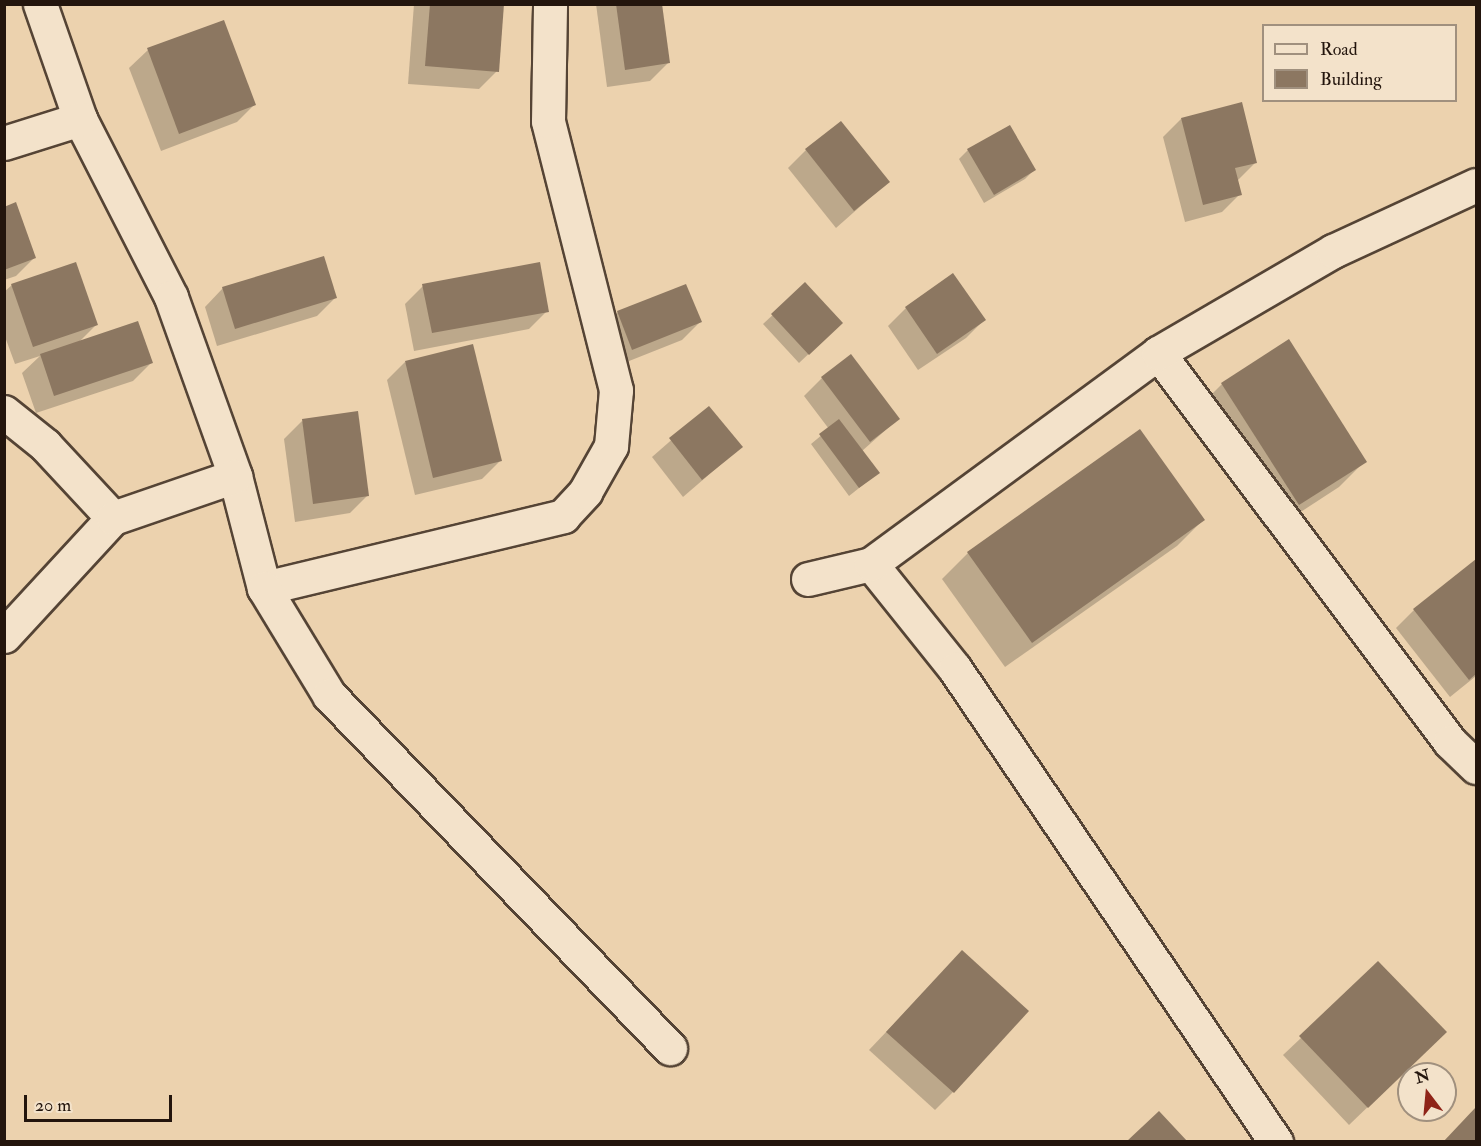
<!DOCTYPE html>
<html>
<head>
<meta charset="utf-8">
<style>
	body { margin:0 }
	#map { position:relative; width:1481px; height:1146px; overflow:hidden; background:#ecd2ae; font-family:"IM FELL Double Pica",serif }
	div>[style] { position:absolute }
	.shadow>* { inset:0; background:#0003 }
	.building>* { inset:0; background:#8c7761 }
	.roads { filter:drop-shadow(2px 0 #554435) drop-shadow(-2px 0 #554435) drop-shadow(0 2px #554435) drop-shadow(0 -2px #554435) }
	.minor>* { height:33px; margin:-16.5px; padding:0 16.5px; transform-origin:16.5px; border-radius:16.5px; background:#f3e2ca }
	span { translate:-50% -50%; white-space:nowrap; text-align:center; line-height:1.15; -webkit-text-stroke:4.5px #f3e2ca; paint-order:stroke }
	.frame { position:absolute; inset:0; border:6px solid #23150d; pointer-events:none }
	.legend { position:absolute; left:1262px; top:24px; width:195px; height:78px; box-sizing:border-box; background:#f3e2ca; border:2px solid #a0907e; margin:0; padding:8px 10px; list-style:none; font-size:18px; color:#23150d }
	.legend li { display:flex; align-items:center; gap:12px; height:30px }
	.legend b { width:30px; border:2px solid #a0907e }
	.north { position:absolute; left:1397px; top:1062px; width:60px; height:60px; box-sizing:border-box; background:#f3e2ca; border:2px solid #a0907e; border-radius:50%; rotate:344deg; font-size:16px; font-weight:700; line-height:24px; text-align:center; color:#23150d }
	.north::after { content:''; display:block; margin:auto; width:21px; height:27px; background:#8f2418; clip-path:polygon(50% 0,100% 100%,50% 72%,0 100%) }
	.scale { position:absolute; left:24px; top:1095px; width:148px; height:27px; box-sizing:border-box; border:3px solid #23150d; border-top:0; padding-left:8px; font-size:18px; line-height:21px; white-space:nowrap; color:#23150d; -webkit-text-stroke:4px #f3e2ca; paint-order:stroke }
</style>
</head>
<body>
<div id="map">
	<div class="shadow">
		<i style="clip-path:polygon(414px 4px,503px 4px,497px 71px,479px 89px,408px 84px)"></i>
		<i style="clip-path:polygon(596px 4px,661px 4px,668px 63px,650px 81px,607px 87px)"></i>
		<i style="clip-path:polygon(223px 21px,255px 104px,237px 122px,161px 151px,129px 68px,148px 50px)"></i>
		<i style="clip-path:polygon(1181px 119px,1256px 162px,1237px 181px,1240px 194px,1222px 212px,1185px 222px,1163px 137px)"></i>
		<i style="clip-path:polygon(1009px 127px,1034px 170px,1025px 179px,984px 203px,959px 159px,968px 150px)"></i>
		<i style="clip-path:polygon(806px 150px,888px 182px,836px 228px,788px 168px)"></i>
		<i style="clip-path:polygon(4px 208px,34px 258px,16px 276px,4px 280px)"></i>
		<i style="clip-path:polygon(12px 285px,96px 325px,79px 342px,151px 363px,133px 381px,36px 413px,22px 373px,40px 356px,15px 364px,4px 334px,4px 292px)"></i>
		<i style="clip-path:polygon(805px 285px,832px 332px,799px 363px,763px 324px)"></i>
		<i style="clip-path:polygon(423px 286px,547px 311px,529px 329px,414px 351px,405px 304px)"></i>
		<i style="clip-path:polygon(223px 288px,335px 298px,317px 316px,217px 346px,205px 307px)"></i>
		<i style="clip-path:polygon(906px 308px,984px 320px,966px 338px,918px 370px,888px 326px)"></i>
		<i style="clip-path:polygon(618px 312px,700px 322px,682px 340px,614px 367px,599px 330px)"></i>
		<i style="clip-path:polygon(405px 362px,500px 461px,482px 479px,415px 495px,387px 380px)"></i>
		<i style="clip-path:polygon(822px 378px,898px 419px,862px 451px,878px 473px,849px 496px,811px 444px,829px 429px,804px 396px)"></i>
		<i style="clip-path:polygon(1222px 384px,1365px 461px,1339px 487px,1273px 530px,1196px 410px)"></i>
		<i style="clip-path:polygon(708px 408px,741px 447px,683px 497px,652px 457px)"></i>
		<i style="clip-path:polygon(302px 421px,368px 495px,350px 513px,295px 522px,284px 439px)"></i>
		<i style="clip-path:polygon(1139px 431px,1203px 520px,1177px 546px,1005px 667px,942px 579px,968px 553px)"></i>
		<i style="clip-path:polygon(1476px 561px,1476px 676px,1450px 697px,1396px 628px,1414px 610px)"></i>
		<i style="clip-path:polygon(962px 952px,953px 1092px,935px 1110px,869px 1050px)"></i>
		<i style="clip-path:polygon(1301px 1038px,1427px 1050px,1349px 1125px,1283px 1055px)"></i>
	</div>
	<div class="building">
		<i style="clip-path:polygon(430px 4px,504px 4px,499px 72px,425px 66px)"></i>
		<i style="clip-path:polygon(616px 4px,662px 4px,670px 63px,625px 70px)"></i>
		<i style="clip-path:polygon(224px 20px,256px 105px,179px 134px,147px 48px)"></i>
		<i style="clip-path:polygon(1242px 102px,1257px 163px,1235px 168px,1242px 195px,1203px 205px,1181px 118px)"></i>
		<i style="clip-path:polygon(841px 121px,890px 182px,854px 211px,805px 149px)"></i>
		<i style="clip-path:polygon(1010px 125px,1036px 170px,994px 195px,967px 149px)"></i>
		<i style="clip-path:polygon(16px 202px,36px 258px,4px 270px,4px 207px)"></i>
		<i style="clip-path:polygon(324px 256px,337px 298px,235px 329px,222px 287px)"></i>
		<i style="clip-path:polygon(76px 262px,98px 325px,33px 347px,11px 284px)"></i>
		<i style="clip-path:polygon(540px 262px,549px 312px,432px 333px,422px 284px)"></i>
		<i style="clip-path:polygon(953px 273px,986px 320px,937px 354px,905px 307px)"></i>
		<i style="clip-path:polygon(805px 282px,843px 323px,809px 355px,771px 314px)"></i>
		<i style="clip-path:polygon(686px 284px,702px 322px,632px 350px,617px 311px)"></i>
		<i style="clip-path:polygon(138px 321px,153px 363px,54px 396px,40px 354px)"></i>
		<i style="clip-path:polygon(1289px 339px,1367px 462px,1299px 505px,1221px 383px)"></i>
		<i style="clip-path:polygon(473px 344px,502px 461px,433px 478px,405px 361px)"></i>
		<i style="clip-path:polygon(851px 354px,900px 419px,870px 442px,821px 377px)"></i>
		<i style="clip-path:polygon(709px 406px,743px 447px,702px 480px,669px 438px)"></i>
		<i style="clip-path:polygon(358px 411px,369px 496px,313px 504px,302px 419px)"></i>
		<i style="clip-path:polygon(839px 419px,880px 473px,859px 488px,819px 434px)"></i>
		<i style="clip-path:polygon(1140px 429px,1205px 520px,1032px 643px,967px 552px)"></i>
		<i style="clip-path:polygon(1476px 559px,1476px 674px,1469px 680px,1413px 609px)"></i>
		<i style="clip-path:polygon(962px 950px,1029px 1011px,954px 1093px,886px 1032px)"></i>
		<i style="clip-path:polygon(1378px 961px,1447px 1032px,1368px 1108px,1299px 1036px)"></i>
		<i style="clip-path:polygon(1476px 1107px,1476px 1142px,1443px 1142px)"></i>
		<i style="clip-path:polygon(1159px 1111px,1188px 1142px,1126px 1142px)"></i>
	</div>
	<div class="roads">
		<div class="minor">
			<i style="left:40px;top:4px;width:122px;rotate:70.8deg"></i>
			<i style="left:80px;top:119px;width:200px;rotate:62.9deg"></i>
			<i style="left:171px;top:297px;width:190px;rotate:70.3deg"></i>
			<i style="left:235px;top:476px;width:116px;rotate:75.5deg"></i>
			<i style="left:264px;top:588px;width:308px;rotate:-13.5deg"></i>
			<i style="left:563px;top:516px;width:33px;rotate:-47deg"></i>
			<i style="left:585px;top:492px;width:53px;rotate:-60.5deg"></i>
			<i style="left:611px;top:446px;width:56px;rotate:-84.9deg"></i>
			<i style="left:616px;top:390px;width:277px;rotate:-104.2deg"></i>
			<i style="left:548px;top:121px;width:117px;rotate:-89deg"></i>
			<i style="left:4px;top:143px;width:80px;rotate:-17.5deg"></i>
			<i style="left:1158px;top:353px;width:486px;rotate:53.1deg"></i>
			<i style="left:1450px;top:742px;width:36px;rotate:44deg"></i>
			<i style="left:4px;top:412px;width:53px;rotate:38.8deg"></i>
			<i style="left:45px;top:445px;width:100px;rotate:47deg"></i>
			<i style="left:871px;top:564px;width:134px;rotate:51.3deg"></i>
			<i style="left:955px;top:669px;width:572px;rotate:55.84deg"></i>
			<i style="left:808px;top:579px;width:65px;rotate:-13.4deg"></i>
			<i style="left:871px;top:564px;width:356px;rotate:-36.3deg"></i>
			<i style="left:1158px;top:353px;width:203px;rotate:-30.2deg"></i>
			<i style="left:1333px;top:251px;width:157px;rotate:-24.8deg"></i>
			<i style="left:264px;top:588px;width:125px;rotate:58.7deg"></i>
			<i style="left:329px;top:695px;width:491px;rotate:46deg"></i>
			<i style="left:4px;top:636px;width:161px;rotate:-47.3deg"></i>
			<i style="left:113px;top:518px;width:129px;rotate:-19deg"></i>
		</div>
	</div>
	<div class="frame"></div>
	<ul class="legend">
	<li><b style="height:8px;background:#f3e2ca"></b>Road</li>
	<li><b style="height:16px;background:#8c7761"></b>Building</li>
	</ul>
	<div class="north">N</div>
	<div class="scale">20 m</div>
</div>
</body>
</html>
